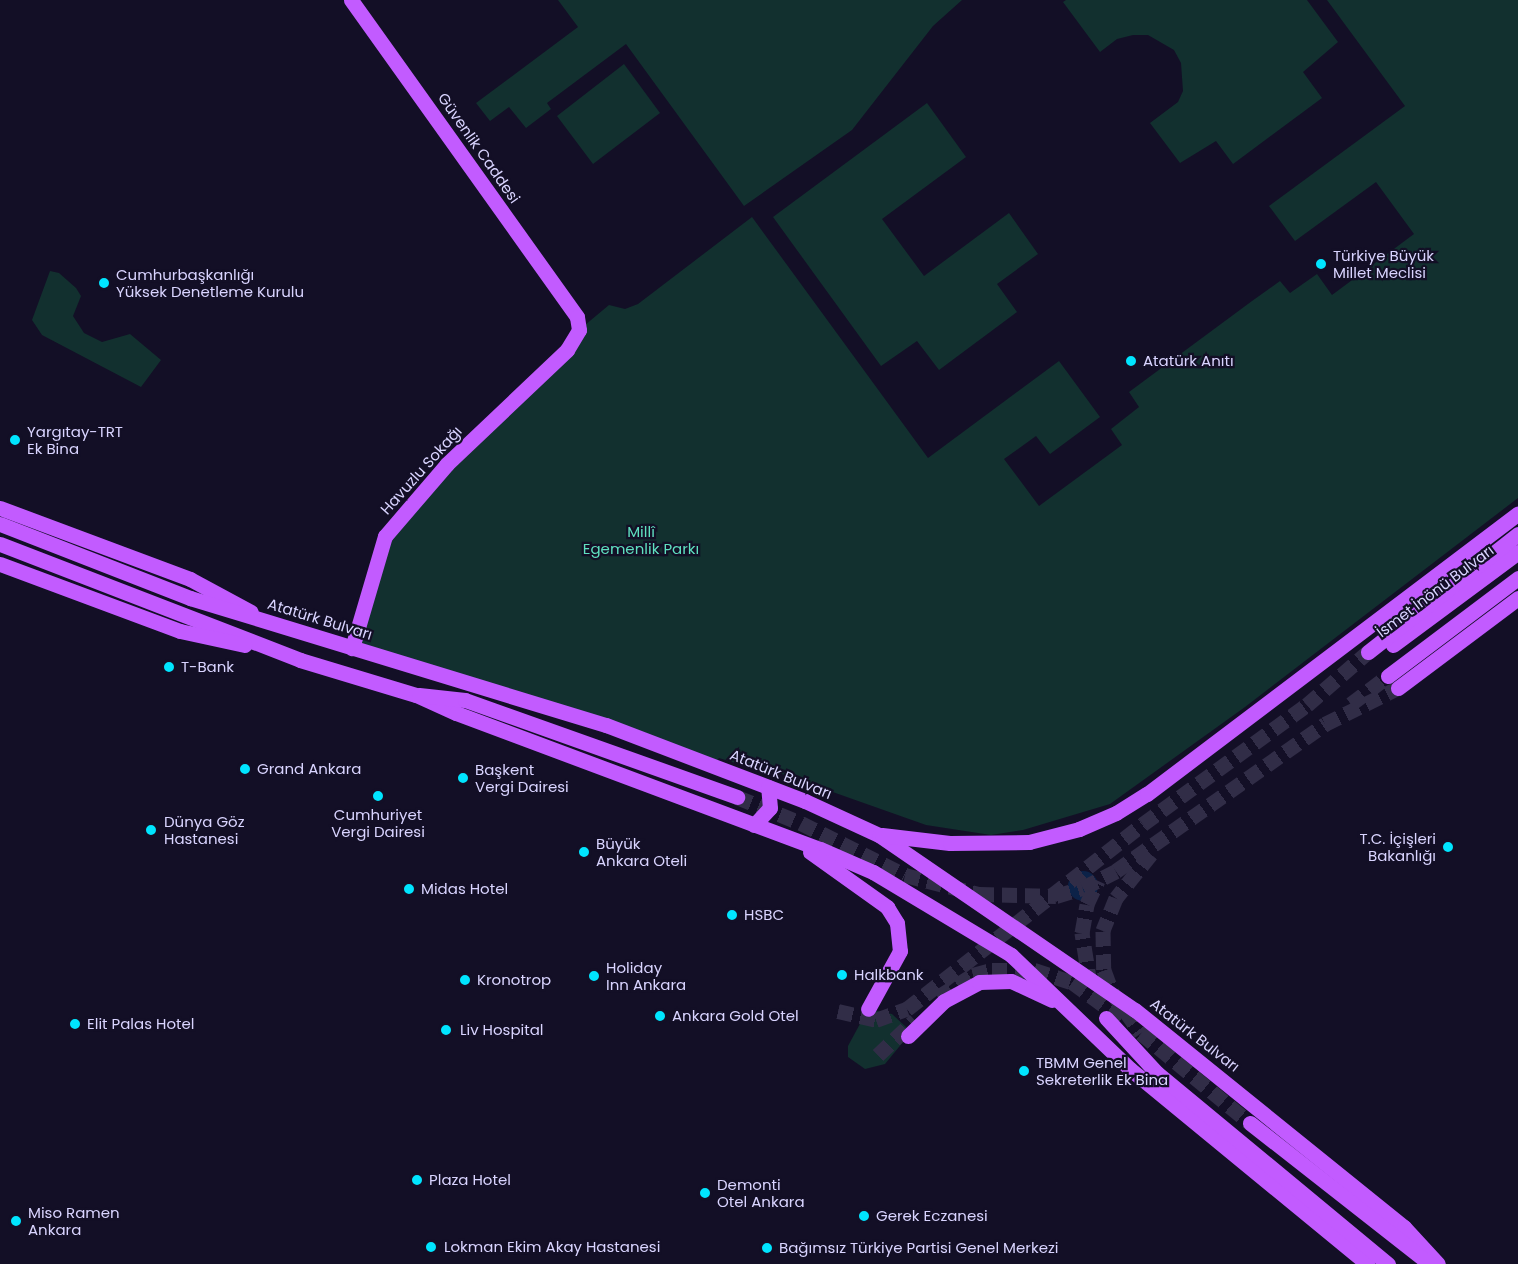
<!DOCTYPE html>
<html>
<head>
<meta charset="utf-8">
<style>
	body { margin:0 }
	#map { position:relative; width:1518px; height:1264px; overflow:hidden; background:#130f26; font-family:Poppins,sans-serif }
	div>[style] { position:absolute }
	.green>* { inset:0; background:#12302f }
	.water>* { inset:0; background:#0c2248 }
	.round { border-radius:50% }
	.major-tunnel>* { height:15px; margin-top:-7.5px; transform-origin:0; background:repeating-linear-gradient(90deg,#312d47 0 15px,transparent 0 23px) }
	.major>* { height:15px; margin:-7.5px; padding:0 7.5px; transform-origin:7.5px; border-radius:7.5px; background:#c25bff }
	.dots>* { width:16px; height:16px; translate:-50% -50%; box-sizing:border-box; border:3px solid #130f26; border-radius:50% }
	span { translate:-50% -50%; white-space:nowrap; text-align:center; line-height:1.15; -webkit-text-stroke:4.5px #130f26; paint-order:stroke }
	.street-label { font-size:15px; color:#d9d4ff }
	.poi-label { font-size:15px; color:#d9d4ff }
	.left { translate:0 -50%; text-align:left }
	.right { translate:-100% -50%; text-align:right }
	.park-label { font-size:15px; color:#5fe0c0 }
</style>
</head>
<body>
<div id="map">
	<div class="green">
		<i style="clip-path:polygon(558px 0,962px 0,933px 26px,852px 130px,744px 206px,626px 44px,547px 103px,551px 109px,526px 128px,509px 107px,490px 121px,476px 103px,578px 27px)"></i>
		<i style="clip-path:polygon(1066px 0,1307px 0,1338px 42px,1303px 72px,1322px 98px,1233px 164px,1216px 141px,1180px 163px,1150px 123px,1178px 102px,1183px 91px,1181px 63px,1174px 50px,1148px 35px,1133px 35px,1117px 39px,1100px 52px,1063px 2px)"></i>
		<i style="clip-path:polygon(1327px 0,1518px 0,1518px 498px,1245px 707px,1110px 804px,1023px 830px,991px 835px,926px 825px,751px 763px,748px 767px,719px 758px,712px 766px,352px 648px,385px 536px,579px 330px,609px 305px,625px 309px,638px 304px,752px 217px,928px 458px,1059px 361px,1100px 417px,1050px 454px,1036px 436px,1004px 459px,1039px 506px,1122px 445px,1111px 429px,1139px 407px,1129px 392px,1252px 301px,1280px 281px,1290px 293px,1317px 274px,1332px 295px,1414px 234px,1376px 182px,1295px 241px,1269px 206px,1405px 106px)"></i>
		<i style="clip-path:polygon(624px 64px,660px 113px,593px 164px,557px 116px)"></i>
		<i style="clip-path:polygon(927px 103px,966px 157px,882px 219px,924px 276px,1009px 213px,1038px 254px,997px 284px,1017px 312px,939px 370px,917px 341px,881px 366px,773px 217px)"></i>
		<i style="clip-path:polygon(50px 271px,59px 273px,76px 288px,81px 296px,73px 316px,84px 333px,102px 342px,130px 334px,161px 360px,141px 387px,42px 335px,32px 320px)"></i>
		<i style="clip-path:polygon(868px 1009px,892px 1014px,906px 1027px,908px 1036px,885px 1064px,865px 1069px,848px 1057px,848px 1046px)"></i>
	</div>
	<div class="water">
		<i class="round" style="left:1068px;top:871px;width:30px;height:30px"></i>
	</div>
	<div class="major-tunnel">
		<i style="left:1351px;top:704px;width:46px;rotate:-37.1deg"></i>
		<i style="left:737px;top:797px;width:69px;rotate:22.1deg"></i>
		<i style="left:801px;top:823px;width:116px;rotate:26.6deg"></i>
		<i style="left:905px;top:875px;width:76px;rotate:14.4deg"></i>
		<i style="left:979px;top:894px;width:77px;rotate:1.5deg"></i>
		<i style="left:1056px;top:896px;width:28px;rotate:-17deg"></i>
		<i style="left:1083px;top:888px;width:37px;rotate:-27deg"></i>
		<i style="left:1116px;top:871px;width:256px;rotate:-35.1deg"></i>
		<i style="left:1325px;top:724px;width:81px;rotate:-26.3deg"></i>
		<i style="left:1151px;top:854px;width:56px;rotate:128.5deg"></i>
		<i style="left:1116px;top:898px;width:35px;rotate:112deg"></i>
		<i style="left:1103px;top:931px;width:39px;rotate:89deg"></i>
		<i style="left:1104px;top:970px;width:23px;rotate:70deg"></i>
		<i style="left:1112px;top:992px;width:50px;rotate:54.7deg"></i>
		<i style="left:1141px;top:1033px;width:141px;rotate:39.5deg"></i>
		<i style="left:1090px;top:984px;width:52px;rotate:-98.9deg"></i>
		<i style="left:1082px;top:933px;width:29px;rotate:-80deg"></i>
		<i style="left:1087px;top:904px;width:26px;rotate:-65deg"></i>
		<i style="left:938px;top:997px;width:41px;rotate:-32.2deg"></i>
		<i style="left:973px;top:975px;width:20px;rotate:-15deg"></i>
		<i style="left:992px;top:970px;width:42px"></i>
		<i style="left:1034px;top:970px;width:40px;rotate:18deg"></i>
		<i style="left:1072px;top:982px;width:64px;rotate:36.2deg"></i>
		<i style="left:838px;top:1011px;width:39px;rotate:13deg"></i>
		<i style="left:876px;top:1020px;width:33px;rotate:-20deg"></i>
		<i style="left:907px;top:1009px;width:300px;rotate:-38.1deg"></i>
		<i style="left:1143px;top:824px;width:203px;rotate:-36deg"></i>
		<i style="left:1307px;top:705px;width:81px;rotate:-41deg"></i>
		<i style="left:878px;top:1055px;width:51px;rotate:-43.4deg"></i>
	</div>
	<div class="major">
		<i style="left:351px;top:0;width:389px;rotate:54.5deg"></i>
		<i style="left:577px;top:317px;width:13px;rotate:81deg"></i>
		<i style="left:579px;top:330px;width:23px;rotate:121deg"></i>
		<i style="left:567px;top:350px;width:166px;rotate:136.5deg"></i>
		<i style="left:447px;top:464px;width:95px;rotate:130.7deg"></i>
		<i style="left:385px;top:536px;width:117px;rotate:106.4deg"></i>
		<i style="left:0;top:508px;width:203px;rotate:20.5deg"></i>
		<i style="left:190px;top:579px;width:69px;rotate:28.4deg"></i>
		<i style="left:0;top:524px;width:204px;rotate:21.3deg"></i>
		<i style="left:190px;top:598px;width:435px;rotate:17deg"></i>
		<i style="left:606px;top:725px;width:213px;rotate:20.9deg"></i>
		<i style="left:805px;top:801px;width:81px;rotate:24.7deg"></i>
		<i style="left:879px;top:835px;width:310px;rotate:34.4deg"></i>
		<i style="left:1135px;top:1010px;width:346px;rotate:38.9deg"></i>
		<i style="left:1404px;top:1227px;width:50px;rotate:47.4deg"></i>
		<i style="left:0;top:544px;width:322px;rotate:21.1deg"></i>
		<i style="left:300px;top:660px;width:121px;rotate:16.8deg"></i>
		<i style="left:416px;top:695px;width:44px;rotate:24.2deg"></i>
		<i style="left:456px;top:713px;width:389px;rotate:20.5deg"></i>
		<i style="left:820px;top:849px;width:58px;rotate:23.5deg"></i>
		<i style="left:873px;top:872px;width:161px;rotate:31deg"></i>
		<i style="left:1011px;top:955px;width:165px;rotate:43.8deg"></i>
		<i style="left:1130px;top:1069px;width:307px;rotate:39.4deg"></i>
		<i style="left:0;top:564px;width:192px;rotate:20.4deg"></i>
		<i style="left:180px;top:631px;width:66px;rotate:12.2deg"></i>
		<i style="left:1393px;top:645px;width:156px;rotate:-36.6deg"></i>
		<i style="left:1368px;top:652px;width:191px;rotate:-38.2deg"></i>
		<i style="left:1388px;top:676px;width:163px;rotate:-37deg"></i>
		<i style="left:1398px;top:688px;width:150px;rotate:-36.9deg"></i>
		<i style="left:419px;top:695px;width:46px;rotate:6.2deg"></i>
		<i style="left:465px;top:700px;width:289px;rotate:19.6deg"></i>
		<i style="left:754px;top:825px;width:23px;rotate:-47deg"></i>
		<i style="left:770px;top:808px;width:21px;rotate:-95deg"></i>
		<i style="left:882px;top:835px;width:68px;rotate:6.7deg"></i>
		<i style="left:950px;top:843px;width:79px;rotate:-0.7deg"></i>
		<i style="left:1029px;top:842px;width:52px;rotate:-14.6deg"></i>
		<i style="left:1079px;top:829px;width:40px;rotate:-23.4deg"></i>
		<i style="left:1116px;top:813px;width:36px;rotate:-32deg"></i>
		<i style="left:1147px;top:794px;width:465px;rotate:-37.1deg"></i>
		<i style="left:810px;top:852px;width:95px;rotate:35.5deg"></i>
		<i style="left:887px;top:907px;width:19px;rotate:58deg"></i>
		<i style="left:897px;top:923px;width:28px;rotate:84deg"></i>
		<i style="left:900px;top:951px;width:66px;rotate:118.9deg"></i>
		<i style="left:1106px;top:1018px;width:75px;rotate:47.2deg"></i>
		<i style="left:1157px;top:1073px;width:300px;rotate:39.6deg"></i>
		<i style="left:908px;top:1036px;width:50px;rotate:-44.2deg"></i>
		<i style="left:944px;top:1001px;width:40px;rotate:-28deg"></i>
		<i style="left:979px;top:982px;width:32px;rotate:-2deg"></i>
		<i style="left:1011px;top:981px;width:45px;rotate:24.9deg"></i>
		<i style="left:1250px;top:1123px;width:229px;rotate:38.1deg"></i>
	</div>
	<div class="dots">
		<i style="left:1321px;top:264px;background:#00e5ff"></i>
		<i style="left:104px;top:283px;background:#00e5ff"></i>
		<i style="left:1131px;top:361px;background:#00e5ff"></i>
		<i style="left:15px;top:440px;background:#00e5ff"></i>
		<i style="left:169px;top:667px;background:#00e5ff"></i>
		<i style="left:245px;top:769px;background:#00e5ff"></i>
		<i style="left:463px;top:778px;background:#00e5ff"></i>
		<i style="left:378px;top:796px;background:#00e5ff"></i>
		<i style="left:151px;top:830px;background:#00e5ff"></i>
		<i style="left:1448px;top:847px;background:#00e5ff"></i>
		<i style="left:584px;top:852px;background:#00e5ff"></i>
		<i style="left:409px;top:889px;background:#00e5ff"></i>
		<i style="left:732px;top:915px;background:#00e5ff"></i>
		<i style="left:842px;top:975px;background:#00e5ff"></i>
		<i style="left:594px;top:976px;background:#00e5ff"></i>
		<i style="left:465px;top:980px;background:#00e5ff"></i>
		<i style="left:660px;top:1016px;background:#00e5ff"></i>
		<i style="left:75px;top:1024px;background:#00e5ff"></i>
		<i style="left:446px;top:1030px;background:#00e5ff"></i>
		<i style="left:1024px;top:1071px;background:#00e5ff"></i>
		<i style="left:417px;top:1180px;background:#00e5ff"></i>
		<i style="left:705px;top:1193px;background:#00e5ff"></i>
		<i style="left:864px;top:1216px;background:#00e5ff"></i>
		<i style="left:16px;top:1221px;background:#00e5ff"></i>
		<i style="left:431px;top:1247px;background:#00e5ff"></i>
		<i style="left:767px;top:1248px;background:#00e5ff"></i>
	</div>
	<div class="street-label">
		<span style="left:479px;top:148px;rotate:55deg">Güvenlik Caddesi</span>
		<span style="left:421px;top:470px;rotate:-48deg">Havuzlu Sokağı</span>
		<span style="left:1435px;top:591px;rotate:-37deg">İsmet İnönü Bulvarı</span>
		<span style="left:320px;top:619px;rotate:17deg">Atatürk Bulvarı</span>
		<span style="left:781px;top:774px;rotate:22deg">Atatürk Bulvarı</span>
		<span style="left:1195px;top:1035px;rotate:38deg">Atatürk Bulvarı</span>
	</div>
	<div class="poi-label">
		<span class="left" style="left:1333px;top:264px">Türkiye Büyük<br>Millet Meclisi</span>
		<span class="left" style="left:116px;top:283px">Cumhurbaşkanlığı<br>Yüksek Denetleme Kurulu</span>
		<span class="left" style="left:1143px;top:361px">Atatürk Anıtı</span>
		<span class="left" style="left:27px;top:440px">Yargıtay-TRT<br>Ek Bina</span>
		<span class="left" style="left:181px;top:667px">T-Bank</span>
		<span class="left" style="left:257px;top:769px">Grand Ankara</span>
		<span class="left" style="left:475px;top:778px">Başkent<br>Vergi Dairesi</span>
		<span style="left:378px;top:823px">Cumhuriyet<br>Vergi Dairesi</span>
		<span class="left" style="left:164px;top:830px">Dünya Göz<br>Hastanesi</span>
		<span class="right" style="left:1436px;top:847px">T.C. İçişleri<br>Bakanlığı</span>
		<span class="left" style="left:596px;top:852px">Büyük<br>Ankara Oteli</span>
		<span class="left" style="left:421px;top:889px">Midas Hotel</span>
		<span class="left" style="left:744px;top:915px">HSBC</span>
		<span class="left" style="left:606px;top:976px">Holiday<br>Inn Ankara</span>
		<span class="left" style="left:854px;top:975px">Halkbank</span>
		<span class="left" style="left:477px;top:980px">Kronotrop</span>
		<span class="left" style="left:672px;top:1016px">Ankara Gold Otel</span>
		<span class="left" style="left:87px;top:1024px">Elit Palas Hotel</span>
		<span class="left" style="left:460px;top:1030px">Liv Hospital</span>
		<span class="left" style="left:1036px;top:1071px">TBMM Genel<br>Sekreterlik Ek Bina</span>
		<span class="left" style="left:429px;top:1180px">Plaza Hotel</span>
		<span class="left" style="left:717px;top:1193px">Demonti<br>Otel Ankara</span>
		<span class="left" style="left:28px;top:1221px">Miso Ramen<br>Ankara</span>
		<span class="left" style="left:876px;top:1216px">Gerek Eczanesi</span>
		<span class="left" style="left:444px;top:1247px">Lokman Ekim Akay Hastanesi</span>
		<span class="left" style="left:779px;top:1248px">Bağımsız Türkiye Partisi Genel Merkezi</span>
	</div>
	<div class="park-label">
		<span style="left:641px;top:540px">Millî<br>Egemenlik Parkı</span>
	</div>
</div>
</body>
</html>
